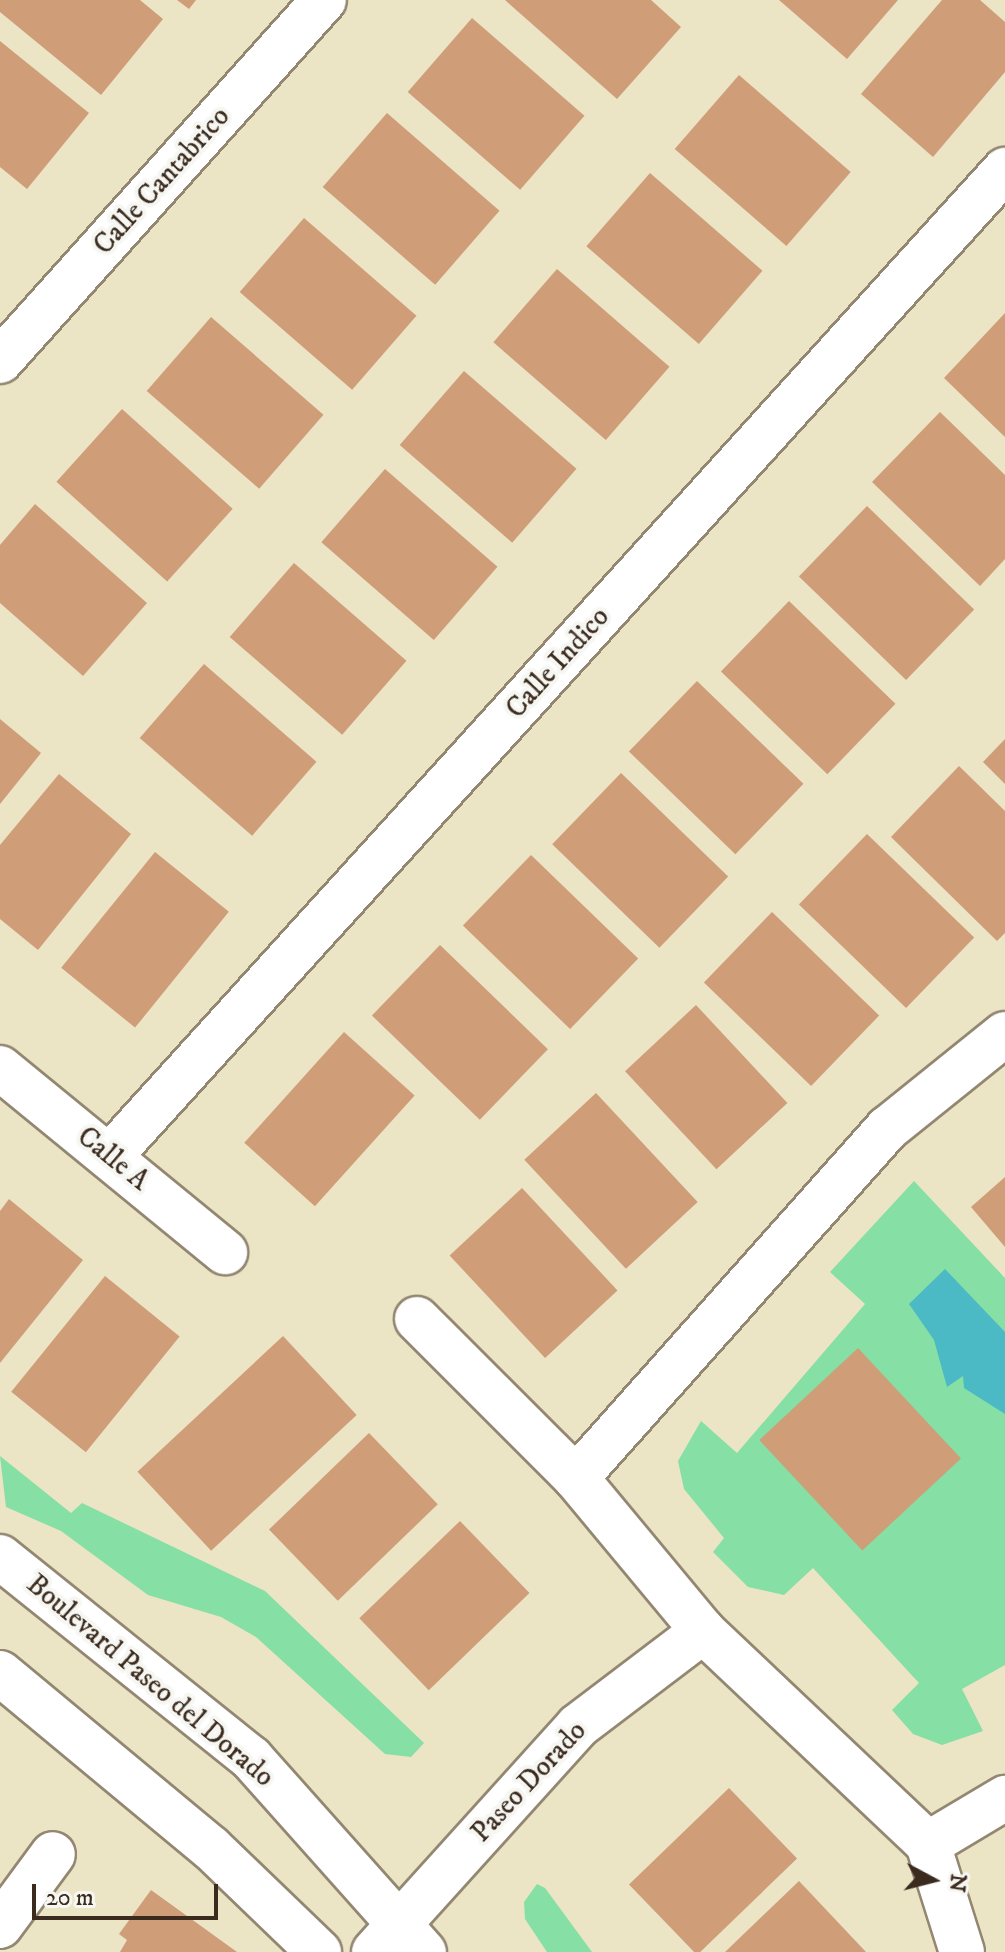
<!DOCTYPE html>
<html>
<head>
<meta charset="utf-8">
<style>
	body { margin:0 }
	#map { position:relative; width:1005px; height:1952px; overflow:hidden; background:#ebe4c5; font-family:"IM FELL DW Pica",serif }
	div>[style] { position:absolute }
	.green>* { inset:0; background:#86dfa4 }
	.water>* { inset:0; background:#4cbac4 }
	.building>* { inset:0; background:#cf9d78; transform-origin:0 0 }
	.roads { filter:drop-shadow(2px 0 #938772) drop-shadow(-2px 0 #938772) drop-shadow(0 2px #938772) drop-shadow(0 -2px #938772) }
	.minor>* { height:44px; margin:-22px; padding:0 22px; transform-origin:22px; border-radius:22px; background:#fff }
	span { translate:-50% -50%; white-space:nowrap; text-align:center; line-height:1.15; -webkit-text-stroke:8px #f6f6f2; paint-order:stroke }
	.street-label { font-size:28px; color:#3b2a1e }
	.north { position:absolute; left:893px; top:1840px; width:80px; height:80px; -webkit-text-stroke:6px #f6f6f2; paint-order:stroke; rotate:97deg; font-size:22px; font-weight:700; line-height:32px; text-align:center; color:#3b2a1e }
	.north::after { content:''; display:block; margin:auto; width:28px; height:36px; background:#3b2a1e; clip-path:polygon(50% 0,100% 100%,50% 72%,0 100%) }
	.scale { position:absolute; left:32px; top:1884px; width:186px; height:36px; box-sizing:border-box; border:4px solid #3b2a1e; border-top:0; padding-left:10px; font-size:24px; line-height:28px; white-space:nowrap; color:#3b2a1e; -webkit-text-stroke:6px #f6f6f2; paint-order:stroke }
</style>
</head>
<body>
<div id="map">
	<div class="green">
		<div style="clip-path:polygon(914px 1181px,1005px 1278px,1005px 1665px,962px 1689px,983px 1731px,942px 1745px,913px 1734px,892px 1710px,919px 1683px,813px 1568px,784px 1595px,748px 1587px,713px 1552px,724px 1538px,684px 1489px,678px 1461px,701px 1421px,737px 1453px,865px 1304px,830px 1272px)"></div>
		<div style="clip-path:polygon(0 1456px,71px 1513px,82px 1503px,265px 1591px,424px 1743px,411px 1757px,385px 1754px,256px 1637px,221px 1617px,148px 1595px,61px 1531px,6px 1507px)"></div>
		<div style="clip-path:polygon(537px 1884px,545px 1888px,592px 1952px,547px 1952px,525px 1919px,524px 1902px)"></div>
	</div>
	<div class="water">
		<div style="clip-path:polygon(945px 1269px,1005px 1332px,1005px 1414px,964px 1388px,963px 1376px,947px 1387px,934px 1340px,909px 1304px)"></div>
	</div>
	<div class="building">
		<div style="clip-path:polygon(0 0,140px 0,163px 19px,101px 95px,0 12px)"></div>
		<div style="clip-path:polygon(177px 0,196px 0,189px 9px)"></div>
		<div style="clip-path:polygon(505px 0,651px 0,681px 27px,617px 99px)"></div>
		<div style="clip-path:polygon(779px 0,898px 0,847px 59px)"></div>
		<div style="clip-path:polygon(942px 0,980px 0,1005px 22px,1005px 72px,933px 157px,861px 94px)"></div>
		<div style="left:472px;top:18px;width:149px;height:98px;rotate:41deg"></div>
		<div style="clip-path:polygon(0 41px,89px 113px,27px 189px,0 167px)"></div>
		<div style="left:739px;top:75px;width:148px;height:98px;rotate:41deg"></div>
		<div style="left:387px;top:113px;width:149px;height:98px;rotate:41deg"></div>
		<div style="left:650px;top:173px;width:149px;height:97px;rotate:41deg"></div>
		<div style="left:304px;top:218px;width:149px;height:98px;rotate:41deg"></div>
		<div style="left:557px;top:269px;width:149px;height:97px;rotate:41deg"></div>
		<div style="clip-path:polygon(1005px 313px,1005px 437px,944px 378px)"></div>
		<div style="left:211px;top:317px;width:149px;height:98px;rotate:41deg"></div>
		<div style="left:464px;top:371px;width:149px;height:98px;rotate:41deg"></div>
		<div style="left:122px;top:409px;width:149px;height:98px;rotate:42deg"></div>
		<div style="clip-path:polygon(940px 412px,1005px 475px,1005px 559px,980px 586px,872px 482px)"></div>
		<div style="left:385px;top:469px;width:149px;height:97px;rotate:41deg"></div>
		<div style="clip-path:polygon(35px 504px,147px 603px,83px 676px,0 603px,0 545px)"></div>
		<div style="left:867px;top:506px;width:149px;height:98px;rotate:44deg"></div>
		<div style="left:294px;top:563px;width:149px;height:98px;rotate:41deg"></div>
		<div style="left:789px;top:601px;width:148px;height:98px;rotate:44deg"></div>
		<div style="left:204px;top:664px;width:149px;height:98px;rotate:41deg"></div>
		<div style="left:697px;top:681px;width:148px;height:98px;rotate:44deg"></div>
		<div style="clip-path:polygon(0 719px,41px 753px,0 804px)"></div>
		<div style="clip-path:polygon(1005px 739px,1005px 784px,983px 762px)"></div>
		<div style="clip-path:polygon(959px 766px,1005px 811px,1005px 933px,997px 941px,891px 837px)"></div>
		<div style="left:621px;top:773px;width:149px;height:99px;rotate:44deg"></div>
		<div style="clip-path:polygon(59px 774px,131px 834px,38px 950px,0 919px,0 845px)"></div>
		<div style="left:867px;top:834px;width:149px;height:98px;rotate:44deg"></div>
		<div style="left:155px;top:852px;width:95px;height:149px;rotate:39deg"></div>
		<div style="left:531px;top:855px;width:149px;height:98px;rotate:44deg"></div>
		<div style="left:772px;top:912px;width:149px;height:98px;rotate:44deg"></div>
		<div style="left:440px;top:945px;width:150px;height:98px;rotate:44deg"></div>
		<div style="left:696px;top:1005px;width:134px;height:97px;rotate:47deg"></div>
		<div style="left:344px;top:1032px;width:95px;height:149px;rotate:42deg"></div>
		<div style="left:596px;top:1093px;width:149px;height:98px;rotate:47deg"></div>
		<div style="clip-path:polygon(1005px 1177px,1005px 1247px,971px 1207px)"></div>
		<div style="left:522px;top:1188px;width:140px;height:99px;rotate:47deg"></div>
		<div style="clip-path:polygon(9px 1199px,83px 1260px,0 1363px,0 1211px)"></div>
		<div style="left:105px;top:1276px;width:96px;height:149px;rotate:39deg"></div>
		<div style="left:283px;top:1336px;width:108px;height:199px;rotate:47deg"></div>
		<div style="left:858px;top:1348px;width:151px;height:135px;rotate:47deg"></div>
		<div style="left:369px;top:1433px;width:99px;height:139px;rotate:46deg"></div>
		<div style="left:460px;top:1521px;width:100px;height:140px;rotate:46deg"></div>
		<div style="left:729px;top:1788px;width:98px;height:139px;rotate:46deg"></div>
		<div style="clip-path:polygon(799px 1881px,866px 1952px,725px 1952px)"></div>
		<div style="clip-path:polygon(151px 1890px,237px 1952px,120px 1952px,127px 1940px,119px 1934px)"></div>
	</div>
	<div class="roads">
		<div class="minor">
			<div style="left:0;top:361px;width:485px;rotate:-48.1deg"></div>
			<div style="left:0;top:1068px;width:291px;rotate:39.3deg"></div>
			<div style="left:110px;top:1156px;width:1332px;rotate:-47.77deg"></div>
			<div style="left:417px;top:1319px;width:225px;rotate:45deg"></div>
			<div style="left:576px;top:1478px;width:199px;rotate:50.3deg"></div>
			<div style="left:703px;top:1631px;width:310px;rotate:43.4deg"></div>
			<div style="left:928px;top:1844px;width:113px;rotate:72.5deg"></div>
			<div style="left:576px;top:1478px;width:469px;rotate:-48.3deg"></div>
			<div style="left:888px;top:1128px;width:150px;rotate:-38.8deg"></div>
			<div style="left:0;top:1557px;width:322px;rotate:38.7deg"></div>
			<div style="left:251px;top:1758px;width:260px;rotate:48.3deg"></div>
			<div style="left:0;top:1673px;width:274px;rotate:39.7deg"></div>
			<div style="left:211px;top:1848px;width:150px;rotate:43.9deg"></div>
			<div style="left:928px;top:1844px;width:90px;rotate:-30.9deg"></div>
			<div style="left:0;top:1926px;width:89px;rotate:-53.6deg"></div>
			<div style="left:374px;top:1952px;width:304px;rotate:-47.9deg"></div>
			<div style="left:578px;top:1726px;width:157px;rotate:-37.2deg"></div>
		</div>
	</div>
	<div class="street-label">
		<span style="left:162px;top:181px;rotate:-48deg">Calle Cantabrico</span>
		<span style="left:558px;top:663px;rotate:-48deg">Calle Indico</span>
		<span style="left:113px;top:1159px;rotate:39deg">Calle A</span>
		<span style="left:150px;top:1681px;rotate:40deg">Boulevard Paseo del Dorado</span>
		<span style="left:529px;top:1782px;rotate:-47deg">Paseo Dorado</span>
	</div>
	<div class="north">N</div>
	<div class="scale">20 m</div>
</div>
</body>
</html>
